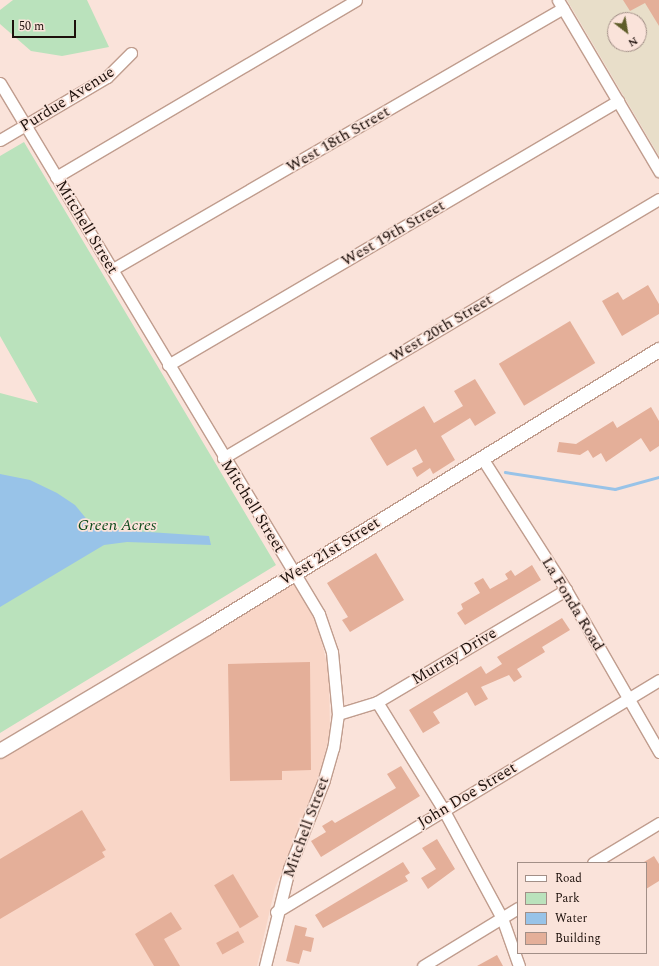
<!DOCTYPE html>
<html>
<head>
<meta charset="utf-8">
<style>
	body { margin:0 }
	#map { position:relative; width:659px; height:966px; overflow:hidden; background:#fae3da; font-family:Spectral,serif }
	div>[style] { position:absolute }
	.built>* { inset:0; background:#f9d6c7 }
	.education>* { inset:0; background:#e8dec9 }
	.green>* { inset:0; background:#bae2bc }
	.water>* { inset:0; background:#98c3e8 }
	.stream>* { height:2.5px; margin:-1.25px; padding:0 1.25px; transform-origin:1.25px; border-radius:1.25px; background:#98c3e8 }
	.building>* { inset:0; background:#e4af99; transform-origin:0 0 }
	.roads { filter:drop-shadow(1px 0 #c09d8e) drop-shadow(-1px 0 #c09d8e) drop-shadow(0 1px #c09d8e) drop-shadow(0 -1px #c09d8e) }
	.minor>* { height:11px; margin:-5.5px; padding:0 5.5px; transform-origin:5.5px; border-radius:5.5px; background:#fff }
	.major>* { height:14px; margin:-7px; padding:0 7px; transform-origin:7px; border-radius:7px; background:#fff }
	span { translate:-50% -50%; white-space:nowrap; text-align:center; line-height:1.15; -webkit-text-stroke:3.5px #fae3da; paint-order:stroke }
	.street-label { font-size:16px; color:#1d100b }
	.park-label { font-size:16px; color:#0a4919; font-style:italic }
	.legend { position:absolute; left:517px; top:862px; width:130px; height:92px; box-sizing:border-box; background:#fae3da; border:1px solid #a28f87; margin:0; padding:5px 7px; list-style:none; font-size:12px; color:#1d100b }
	.legend li { display:flex; align-items:center; gap:8px; height:20px }
	.legend b { width:20px; border:1px solid #a28f87 }
	.north { position:absolute; left:607px; top:12px; width:40px; height:40px; box-sizing:border-box; background:#fae3da; border:1px solid #a28f87; border-radius:50%; rotate:149deg; font-size:11px; font-weight:700; line-height:16px; text-align:center; color:#1d100b }
	.north::after { content:''; display:block; margin:auto; width:14px; height:18px; background:#5f5d2a; clip-path:polygon(50% 0,100% 100%,50% 72%,0 100%) }
	.scale { position:absolute; left:12px; top:20px; width:64px; height:18px; box-sizing:border-box; border:2px solid #1d100b; border-top:0; padding-left:5px; font-size:12px; line-height:14px; white-space:nowrap; color:#1d100b; -webkit-text-stroke:3px #fae3da; paint-order:stroke }
</style>
</head>
<body>
<div id="map">
	<div class="built">
		<div style="clip-path:polygon(295px 582px,316px 618px,329px 672px,330px 733px,316px 789px,275px 888px,257px 966px,0 966px,0 760px)"></div>
	</div>
	<div class="education">
		<div style="clip-path:polygon(evenodd,567px 0,659px 0,659px 156px,567px 0,615px 20px,639px 20px,639px 44px,615px 44px,615px 20px)"></div>
	</div>
	<div class="green">
		<div style="clip-path:polygon(13px 0,87px 0,109px 47px,62px 56px,31px 51px,0 24px,0 10px)"></div>
		<div style="clip-path:polygon(24px 142px,276px 565px,0 733px,0 393px,38px 403px,0 336px,0 156px)"></div>
	</div>
	<div class="water">
		<div style="clip-path:polygon(0 474px,30px 480px,57px 493px,75px 505px,89px 522px,103px 529px,209px 536px,211px 545px,127px 542px,104px 545px,0 607px)"></div>
	</div>
	<div class="stream">
		<div style="left:505px;top:472px;width:111px;rotate:8.8deg"></div>
		<div style="left:615px;top:489px;width:46px;rotate:-15.3deg"></div>
	</div>
	<div class="building">
		<div style="clip-path:polygon(623px 0,659px 0,659px 26px,645px 3px,630px 11px)"></div>
		<div style="clip-path:polygon(648px 285px,659px 304px,659px 314px,622px 336px,602px 301px,618px 292px,623px 300px)"></div>
		<div style="left:570px;top:321px;width:49px;height:83px;rotate:59deg"></div>
		<div style="clip-path:polygon(475px 379px,496px 413px,475px 426px,470px 418px,441px 436px,455px 460px,433px 474px,430px 468px,417px 477px,412px 468px,423px 462px,416px 449px,387px 466px,370px 438px,424px 406px,434px 423px,463px 406px,454px 391px)"></div>
		<div style="clip-path:polygon(651px 407px,659px 421px,659px 446px,650px 452px,641px 438px,606px 462px,601px 453px,593px 458px,588px 450px,580px 455px,557px 452px,559px 442px,576px 444px,613px 421px,617px 428px)"></div>
		<div style="clip-path:polygon(376px 553px,404px 600px,350px 632px,342px 620px,348px 617px,327px 583px)"></div>
		<div style="clip-path:polygon(532px 565px,541px 580px,465px 625px,457px 613px,463px 609px,461px 604px,480px 593px,474px 583px,483px 578px,490px 589px,508px 579px,505px 574px,511px 570px,515px 576px)"></div>
		<div style="clip-path:polygon(562px 618px,570px 630px,542px 647px,545px 652px,517px 669px,522px 677px,514px 682px,509px 675px,481px 687px,488px 699px,475px 706px,467px 692px,433px 712px,440px 723px,423px 733px,409px 710px,481px 666px,486px 674px,502px 664px,497px 657px)"></div>
		<div style="clip-path:polygon(310px 662px,311px 770px,282px 771px,282px 780px,230px 781px,228px 664px)"></div>
		<div style="clip-path:polygon(401px 766px,420px 796px,321px 857px,311px 841px,326px 832px,322px 826px,332px 820px,335px 823px,396px 788px,387px 774px)"></div>
		<div style="clip-path:polygon(82px 810px,106px 850px,102px 852px,105px 857px,0 919px,0 859px)"></div>
		<div style="clip-path:polygon(437px 839px,455px 869px,428px 889px,421px 878px,436px 869px,422px 848px)"></div>
		<div style="clip-path:polygon(654px 856px,659px 864px,659px 881px,646px 889px,644px 862px)"></div>
		<div style="clip-path:polygon(403px 862px,410px 873px,405px 876px,408px 881px,323px 928px,315px 915px)"></div>
		<div style="left:233px;top:874px;width:50px;height:22px;rotate:59deg"></div>
		<div style="clip-path:polygon(171px 912px,182px 929px,164px 939px,180px 966px,154px 966px,135px 934px)"></div>
		<div style="clip-path:polygon(295px 925px,307px 928px,305px 936px,314px 938px,311px 952px,303px 950px,299px 964px,286px 961px)"></div>
		<div style="left:238px;top:931px;width:13px;height:25px;rotate:61deg"></div>
		<div style="clip-path:polygon(497px 955px,503px 966px,477px 966px)"></div>
	</div>
	<div class="roads">
		<div class="minor">
			<div style="left:558px;top:0;width:199px;rotate:59.4deg"></div>
			<div style="left:0;top:83px;width:619px;rotate:59deg"></div>
			<div style="left:319px;top:614px;width:40px;rotate:71.1deg"></div>
			<div style="left:332px;top:652px;width:62px;rotate:84.5deg"></div>
			<div style="left:338px;top:714px;width:34px;rotate:98deg"></div>
			<div style="left:333px;top:748px;width:33px;rotate:106deg"></div>
			<div style="left:324px;top:780px;width:96px;rotate:111.5deg"></div>
			<div style="left:289px;top:869px;width:100px;rotate:103.9deg"></div>
			<div style="left:0;top:140px;width:124px;rotate:-30.5deg"></div>
			<div style="left:107px;top:77px;width:34px;rotate:-45deg"></div>
			<div style="left:56px;top:177px;width:348px;rotate:-30.5deg"></div>
			<div style="left:113px;top:269px;width:520px;rotate:-30.11deg"></div>
			<div style="left:168px;top:365px;width:522px;rotate:-30.4deg"></div>
			<div style="left:223px;top:458px;width:507px;rotate:-30.71deg"></div>
			<div style="left:482px;top:458px;width:156px;rotate:57.5deg"></div>
			<div style="left:566px;top:590px;width:187px;rotate:60.1deg"></div>
			<div style="left:377px;top:702px;width:126px;rotate:58.3deg"></div>
			<div style="left:443px;top:809px;width:124px;rotate:61.6deg"></div>
			<div style="left:502px;top:918px;width:51px;rotate:70.5deg"></div>
			<div style="left:338px;top:714px;width:41px;rotate:-17.1deg"></div>
			<div style="left:377px;top:702px;width:220px;rotate:-30.7deg"></div>
			<div style="left:593px;top:863px;width:77px;rotate:-31.2deg"></div>
			<div style="left:276px;top:912px;width:448px;rotate:-31.2deg"></div>
			<div style="left:423px;top:966px;width:111px;rotate:-31.4deg"></div>
		</div>
		<div class="major">
			<div style="left:0;top:751px;width:241px;rotate:-30.7deg"></div>
			<div style="left:207px;top:628px;width:531px;rotate:-31.59deg"></div>
		</div>
	</div>
	<div class="street-label">
		<span style="left:67px;top:99px;rotate:-32deg">Purdue Avenue</span>
		<span style="left:338px;top:139px;rotate:-30deg">West 18th Street</span>
		<span style="left:87px;top:227px;rotate:59deg">Mitchell Street</span>
		<span style="left:393px;top:233px;rotate:-30deg">West 19th Street</span>
		<span style="left:441px;top:328px;rotate:-31deg">West 20th Street</span>
		<span style="left:253px;top:506px;rotate:58deg">Mitchell Street</span>
		<span style="left:330px;top:551px;rotate:-32deg">West 21st Street</span>
		<span style="left:573px;top:604px;rotate:59deg">La Fonda Road</span>
		<span style="left:454px;top:656px;rotate:-31deg">Murray Drive</span>
		<span style="left:467px;top:795px;rotate:-31deg">John Doe Street</span>
		<span style="left:306px;top:827px;rotate:-70deg">Mitchell Street</span>
	</div>
	<div class="park-label">
		<span style="left:117px;top:525px">Green Acres</span>
	</div>
	<ul class="legend">
	<li><b style="height:5px;background:#fff"></b>Road</li>
	<li><b style="height:11px;background:#bae2bc"></b>Park</li>
	<li><b style="height:11px;background:#98c3e8"></b>Water</li>
	<li><b style="height:11px;background:#e4af99"></b>Building</li>
	</ul>
	<div class="north">N</div>
	<div class="scale">50 m</div>
</div>
</body>
</html>
